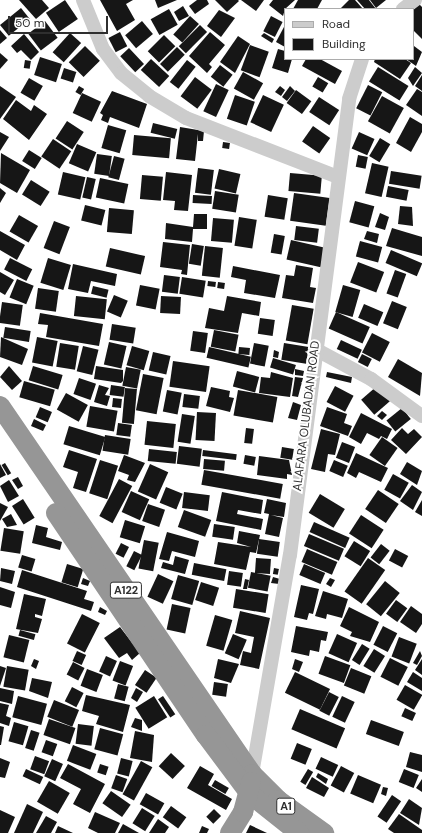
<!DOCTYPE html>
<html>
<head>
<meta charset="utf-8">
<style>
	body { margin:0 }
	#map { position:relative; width:422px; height:833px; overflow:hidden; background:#fff; font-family:"DM Sans",sans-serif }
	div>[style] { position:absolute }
	.building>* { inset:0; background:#161616; transform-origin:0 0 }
	.minor>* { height:14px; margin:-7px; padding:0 7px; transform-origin:7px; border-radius:7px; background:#ccc }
	.highway>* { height:20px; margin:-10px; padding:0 10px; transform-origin:10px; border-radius:10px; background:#969696 }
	span { translate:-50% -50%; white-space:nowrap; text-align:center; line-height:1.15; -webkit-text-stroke:4px #fff; paint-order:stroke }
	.shield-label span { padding:1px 3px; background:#fff; border:1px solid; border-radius:3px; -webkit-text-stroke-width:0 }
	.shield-label { font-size:11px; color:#2f2f2f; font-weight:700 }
	.street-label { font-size:12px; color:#2f2f2f }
	.legend { position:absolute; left:284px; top:8px; width:130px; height:52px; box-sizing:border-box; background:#fff; border:1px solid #acacac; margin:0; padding:5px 7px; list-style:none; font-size:12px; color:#2f2f2f }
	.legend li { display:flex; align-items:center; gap:8px; height:20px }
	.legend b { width:20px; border:1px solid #acacac }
	.scale { position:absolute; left:8px; top:16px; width:100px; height:18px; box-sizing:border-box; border:2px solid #2f2f2f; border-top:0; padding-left:5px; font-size:12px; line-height:14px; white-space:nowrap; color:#2f2f2f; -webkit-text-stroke:3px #fff; paint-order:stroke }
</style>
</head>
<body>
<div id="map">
	<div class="building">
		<div style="clip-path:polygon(19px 0,42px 0,49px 8px,36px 19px)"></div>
		<div style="left:65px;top:0;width:23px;height:23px;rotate:56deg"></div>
		<div style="clip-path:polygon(100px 0,133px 0,126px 4px,135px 20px,117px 31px)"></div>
		<div style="clip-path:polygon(155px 0,177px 0,158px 8px)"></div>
		<div style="clip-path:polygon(197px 0,207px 0,209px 4px,195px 14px,189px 6px)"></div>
		<div style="clip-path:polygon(215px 0,238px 0,239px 1px,227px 12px)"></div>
		<div style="clip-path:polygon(241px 0,264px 0,256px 11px)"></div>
		<div style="clip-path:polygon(273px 0,295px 0,285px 9px,283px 16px,269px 5px)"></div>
		<div style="clip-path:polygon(298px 0,322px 0,317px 9px,293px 9px)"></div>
		<div style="clip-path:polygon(349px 0,355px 0,363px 9px,340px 9px)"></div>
		<div style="clip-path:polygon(357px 0,369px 0,376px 9px,365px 9px)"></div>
		<div style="clip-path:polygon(370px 0,386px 0,376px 8px)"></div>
		<div style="clip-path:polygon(419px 4px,422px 7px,422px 39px,413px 30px,413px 10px)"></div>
		<div style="clip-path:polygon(183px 6px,189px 16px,179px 21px,174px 12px)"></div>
		<div style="left:21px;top:8px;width:14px;height:27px;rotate:51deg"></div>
		<div style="left:169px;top:9px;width:18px;height:21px;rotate:61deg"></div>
		<div style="clip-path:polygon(219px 10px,235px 18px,221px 37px,207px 26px)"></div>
		<div style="left:190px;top:16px;width:12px;height:25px;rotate:42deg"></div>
		<div style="left:271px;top:16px;width:13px;height:17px;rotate:27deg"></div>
		<div style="left:45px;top:21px;width:21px;height:21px;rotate:53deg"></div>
		<div style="left:142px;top:21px;width:17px;height:22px;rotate:50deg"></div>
		<div style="left:200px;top:25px;width:10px;height:30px;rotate:45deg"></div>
		<div style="clip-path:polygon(285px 25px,285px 47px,276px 42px)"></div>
		<div style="clip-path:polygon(0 30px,7px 38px,0 44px)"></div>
		<div style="left:120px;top:32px;width:16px;height:13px;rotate:63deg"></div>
		<div style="clip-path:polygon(210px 32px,225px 45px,209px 64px,212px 67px,207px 73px,189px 56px)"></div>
		<div style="left:70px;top:33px;width:15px;height:26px;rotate:42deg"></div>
		<div style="clip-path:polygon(264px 33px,274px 39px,272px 43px,261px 36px)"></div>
		<div style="clip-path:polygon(24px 34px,39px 52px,31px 60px,21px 50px,17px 53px,11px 46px)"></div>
		<div style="left:164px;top:35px;width:16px;height:23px;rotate:45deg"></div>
		<div style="clip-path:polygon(238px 36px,250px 44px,235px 73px,220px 62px)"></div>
		<div style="left:250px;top:45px;width:20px;height:27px;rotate:20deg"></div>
		<div style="left:85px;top:46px;width:21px;height:23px;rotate:45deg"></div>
		<div style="clip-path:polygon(414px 46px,422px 52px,416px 66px,406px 59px,413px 59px)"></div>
		<div style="left:177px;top:47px;width:11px;height:24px;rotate:45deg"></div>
		<div style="left:129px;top:48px;width:22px;height:12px;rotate:47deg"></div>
		<div style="clip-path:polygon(278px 49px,285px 51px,285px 59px,292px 59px,288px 73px,272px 68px)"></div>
		<div style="clip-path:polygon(0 53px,8px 60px,0 69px)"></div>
		<div style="left:40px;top:57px;width:23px;height:19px;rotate:18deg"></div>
		<div style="left:151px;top:59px;width:25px;height:15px;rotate:43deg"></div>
		<div style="clip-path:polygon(306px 59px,320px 59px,342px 71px,335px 84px,302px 66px)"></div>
		<div style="clip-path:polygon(375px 59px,405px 59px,411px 63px,400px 79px,374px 62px)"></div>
		<div style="left:25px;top:60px;width:6px;height:8px;rotate:9deg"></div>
		<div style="left:187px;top:60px;width:11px;height:28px;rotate:38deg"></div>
		<div style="left:220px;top:65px;width:16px;height:15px;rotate:38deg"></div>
		<div style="left:378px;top:67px;width:36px;height:17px;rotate:32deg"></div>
		<div style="clip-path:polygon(415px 67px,422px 73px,413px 86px,408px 78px)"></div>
		<div style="left:64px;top:68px;width:13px;height:11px;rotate:18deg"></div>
		<div style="left:243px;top:72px;width:23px;height:19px;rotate:29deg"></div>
		<div style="clip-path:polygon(422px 75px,422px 91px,415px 86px)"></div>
		<div style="left:195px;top:77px;width:21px;height:24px;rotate:37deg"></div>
		<div style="left:318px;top:77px;width:12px;height:11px;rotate:31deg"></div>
		<div style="left:29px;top:78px;width:16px;height:17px;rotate:30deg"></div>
		<div style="left:216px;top:84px;width:14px;height:30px;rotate:25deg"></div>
		<div style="left:368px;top:85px;width:16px;height:26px;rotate:27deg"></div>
		<div style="clip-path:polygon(0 86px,16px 97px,0 119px)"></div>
		<div style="left:79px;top:86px;width:6px;height:7px;rotate:31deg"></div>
		<div style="clip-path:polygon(280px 86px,285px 90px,281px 96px,275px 92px)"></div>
		<div style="clip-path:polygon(290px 86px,295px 91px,287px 101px,282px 97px)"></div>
		<div style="clip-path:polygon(417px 89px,422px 92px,422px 116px,406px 105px)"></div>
		<div style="left:296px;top:90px;width:19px;height:16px;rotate:36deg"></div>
		<div style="clip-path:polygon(112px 91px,147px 104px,139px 128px,110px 117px,108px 123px,101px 120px,103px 115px,100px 113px)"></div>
		<div style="left:82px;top:93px;width:21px;height:22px;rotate:25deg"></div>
		<div style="left:235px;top:95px;width:21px;height:25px;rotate:19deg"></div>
		<div style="left:263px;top:95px;width:23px;height:30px;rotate:25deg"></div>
		<div style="left:382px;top:96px;width:25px;height:29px;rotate:29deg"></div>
		<div style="left:319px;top:97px;width:24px;height:18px;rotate:33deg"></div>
		<div style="clip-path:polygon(16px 100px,31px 111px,34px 105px,47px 114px,29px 140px,3px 119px)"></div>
		<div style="clip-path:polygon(410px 117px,422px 124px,422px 132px,411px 152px,396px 143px)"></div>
		<div style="left:67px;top:121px;width:20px;height:21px;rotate:33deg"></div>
		<div style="left:153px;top:123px;width:25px;height:10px;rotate:14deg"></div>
		<div style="left:108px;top:125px;width:19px;height:24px;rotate:16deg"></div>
		<div style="left:313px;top:126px;width:21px;height:19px;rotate:35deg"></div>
		<div style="clip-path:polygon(180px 127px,204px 131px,203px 141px,198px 141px,198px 134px,195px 161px,176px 159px)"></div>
		<div style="clip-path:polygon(0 132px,9px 137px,0 151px)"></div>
		<div style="left:359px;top:132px;width:17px;height:18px;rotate:24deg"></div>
		<div style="left:134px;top:135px;width:37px;height:20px;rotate:5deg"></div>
		<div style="left:380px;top:138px;width:12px;height:21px;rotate:31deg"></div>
		<div style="left:53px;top:139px;width:22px;height:21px;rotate:34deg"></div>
		<div style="left:223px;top:142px;width:7px;height:6px;rotate:8deg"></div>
		<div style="left:77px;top:144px;width:21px;height:21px;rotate:23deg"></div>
		<div style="left:29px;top:150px;width:15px;height:13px;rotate:32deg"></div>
		<div style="clip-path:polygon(1px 153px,30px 170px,17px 193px,0 183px)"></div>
		<div style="left:97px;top:154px;width:15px;height:20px;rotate:8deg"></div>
		<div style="left:358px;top:155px;width:10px;height:12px;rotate:11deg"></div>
		<div style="left:114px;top:156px;width:11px;height:22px;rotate:15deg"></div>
		<div style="left:372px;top:163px;width:17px;height:31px;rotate:13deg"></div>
		<div style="left:198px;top:168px;width:16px;height:25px;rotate:7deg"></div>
		<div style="left:219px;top:169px;width:22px;height:20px;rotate:13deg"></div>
		<div style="left:391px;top:171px;width:31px;height:13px;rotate:9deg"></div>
		<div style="left:63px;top:172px;width:23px;height:23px;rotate:13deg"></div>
		<div style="clip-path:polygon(166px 172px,192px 175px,188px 211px,174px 210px,175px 201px,163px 200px)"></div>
		<div style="left:290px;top:173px;width:32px;height:18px;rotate:5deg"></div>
		<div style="left:142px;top:175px;width:21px;height:24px;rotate:5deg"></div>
		<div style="left:87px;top:177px;width:9px;height:21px;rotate:13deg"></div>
		<div style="left:100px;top:178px;width:29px;height:20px;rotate:12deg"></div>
		<div style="left:31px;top:180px;width:22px;height:17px;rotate:32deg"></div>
		<div style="left:388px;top:186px;width:21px;height:11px;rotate:11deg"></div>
		<div style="clip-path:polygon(0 188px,6px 193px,0 203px)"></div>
		<div style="left:215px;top:191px;width:24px;height:18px;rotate:9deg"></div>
		<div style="left:294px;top:193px;width:36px;height:28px;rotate:8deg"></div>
		<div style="left:193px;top:195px;width:19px;height:8px;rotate:3deg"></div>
		<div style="left:268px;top:195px;width:20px;height:22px;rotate:9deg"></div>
		<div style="left:355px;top:201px;width:20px;height:22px;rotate:15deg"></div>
		<div style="left:85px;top:205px;width:21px;height:16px;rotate:14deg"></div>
		<div style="clip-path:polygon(400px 206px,412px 207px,413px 226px,398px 224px)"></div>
		<div style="left:109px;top:208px;width:25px;height:24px;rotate:5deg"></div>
		<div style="clip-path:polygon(380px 213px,389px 217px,385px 230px,375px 227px)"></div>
		<div style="clip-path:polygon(194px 214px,207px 214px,207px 229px,193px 229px,192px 242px,165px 239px,166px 223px,193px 227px)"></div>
		<div style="left:19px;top:215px;width:22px;height:19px;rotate:30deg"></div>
		<div style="left:239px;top:217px;width:18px;height:29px;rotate:9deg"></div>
		<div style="left:213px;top:218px;width:21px;height:23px;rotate:5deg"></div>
		<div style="left:54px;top:221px;width:17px;height:29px;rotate:21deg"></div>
		<div style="left:296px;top:226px;width:23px;height:14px;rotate:7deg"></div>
		<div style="clip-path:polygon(392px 228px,422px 237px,422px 256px,386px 246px)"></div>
		<div style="clip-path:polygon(0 231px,25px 245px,17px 260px,0 250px)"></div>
		<div style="clip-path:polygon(367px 231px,379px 234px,377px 243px,364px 239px)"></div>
		<div style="left:274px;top:234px;width:11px;height:19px;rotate:10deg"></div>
		<div style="left:291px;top:240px;width:35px;height:20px;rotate:13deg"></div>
		<div style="left:360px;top:241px;width:23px;height:16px;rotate:15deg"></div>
		<div style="clip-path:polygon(163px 242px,190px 245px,187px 275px,181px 274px,182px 270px,160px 267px)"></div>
		<div style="left:192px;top:244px;width:12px;height:20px;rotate:9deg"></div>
		<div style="left:205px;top:246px;width:18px;height:30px;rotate:6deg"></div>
		<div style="left:110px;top:248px;width:36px;height:19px;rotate:13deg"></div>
		<div style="left:391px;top:250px;width:34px;height:14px;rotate:23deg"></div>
		<div style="left:10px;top:258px;width:25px;height:13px;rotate:27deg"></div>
		<div style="left:48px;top:258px;width:24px;height:26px;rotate:17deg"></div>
		<div style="left:358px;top:262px;width:28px;height:22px;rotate:21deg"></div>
		<div style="clip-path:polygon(73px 264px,117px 274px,115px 286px,91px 281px,88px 293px,68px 289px)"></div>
		<div style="clip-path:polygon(296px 265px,313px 268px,310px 287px,316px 288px,313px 303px,282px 298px,286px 275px,294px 276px)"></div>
		<div style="clip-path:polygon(233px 266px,280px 275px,275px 298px,244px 293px,246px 280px,231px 277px)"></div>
		<div style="left:395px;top:270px;width:12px;height:25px;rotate:20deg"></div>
		<div style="clip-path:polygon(0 272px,14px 280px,5px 295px,0 292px)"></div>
		<div style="left:164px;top:275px;width:16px;height:17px;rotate:7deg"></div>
		<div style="left:182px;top:277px;width:24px;height:17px;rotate:9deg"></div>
		<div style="left:17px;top:279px;width:18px;height:20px;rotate:22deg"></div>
		<div style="left:208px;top:281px;width:8px;height:5px;rotate:7deg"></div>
		<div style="left:218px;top:282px;width:7px;height:6px;rotate:8deg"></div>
		<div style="left:140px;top:285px;width:20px;height:21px;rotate:11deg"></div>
		<div style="left:343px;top:285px;width:18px;height:28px;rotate:16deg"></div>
		<div style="left:93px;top:286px;width:16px;height:8px;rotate:14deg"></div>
		<div style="left:38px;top:288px;width:21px;height:21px;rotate:8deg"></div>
		<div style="left:114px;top:295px;width:15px;height:18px;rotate:23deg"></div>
		<div style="left:76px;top:296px;width:31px;height:20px;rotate:6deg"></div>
		<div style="left:161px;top:296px;width:20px;height:17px;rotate:3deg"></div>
		<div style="clip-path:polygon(227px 296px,261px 302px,259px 316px,242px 313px,238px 333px,205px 328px,209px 308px,224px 311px)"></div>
		<div style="left:392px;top:301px;width:16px;height:24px;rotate:22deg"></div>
		<div style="left:2px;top:302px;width:21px;height:21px;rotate:8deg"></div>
		<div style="left:364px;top:304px;width:21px;height:15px;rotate:23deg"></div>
		<div style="left:292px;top:305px;width:22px;height:36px;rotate:10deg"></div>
		<div style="left:336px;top:312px;width:37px;height:18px;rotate:24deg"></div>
		<div style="clip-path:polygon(40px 313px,103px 324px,99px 346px,46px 337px,48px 325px,38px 324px)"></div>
		<div style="left:260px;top:318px;width:15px;height:16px;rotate:8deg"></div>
		<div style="left:112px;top:324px;width:24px;height:16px;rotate:9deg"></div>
		<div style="left:5px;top:327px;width:26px;height:11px;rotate:9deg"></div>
		<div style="left:214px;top:330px;width:25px;height:17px;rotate:11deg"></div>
		<div style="left:193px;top:331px;width:15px;height:20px;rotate:8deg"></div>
		<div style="left:372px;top:333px;width:20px;height:22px;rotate:27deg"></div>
		<div style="clip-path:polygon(1px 337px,28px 349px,22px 365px,0 357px)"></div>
		<div style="left:37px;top:337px;width:21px;height:26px;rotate:11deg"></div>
		<div style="left:341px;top:340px;width:23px;height:10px;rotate:25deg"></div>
		<div style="left:109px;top:342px;width:18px;height:23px;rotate:13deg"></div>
		<div style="left:60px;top:343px;width:19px;height:24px;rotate:9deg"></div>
		<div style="left:254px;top:343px;width:15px;height:21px;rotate:11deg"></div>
		<div style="left:284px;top:343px;width:25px;height:17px;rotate:9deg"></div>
		<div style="left:83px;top:346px;width:16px;height:26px;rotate:14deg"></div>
		<div style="left:132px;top:346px;width:18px;height:20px;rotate:16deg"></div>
		<div style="left:209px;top:347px;width:43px;height:11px;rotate:13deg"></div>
		<div style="left:239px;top:347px;width:11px;height:7px;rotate:5deg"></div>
		<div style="clip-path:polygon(274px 350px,279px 352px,278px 358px,273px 357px)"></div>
		<div style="left:153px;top:352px;width:18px;height:19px;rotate:13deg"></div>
		<div style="left:362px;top:354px;width:11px;height:9px;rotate:27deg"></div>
		<div style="left:273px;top:358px;width:24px;height:10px;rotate:17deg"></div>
		<div style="clip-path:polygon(398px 359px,422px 373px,420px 396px,388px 377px)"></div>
		<div style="left:173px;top:361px;width:37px;height:26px;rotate:8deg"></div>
		<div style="clip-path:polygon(9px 366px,22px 381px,12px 390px,0 377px)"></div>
		<div style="left:33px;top:366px;width:31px;height:15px;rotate:17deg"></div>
		<div style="clip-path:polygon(96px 366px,123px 370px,123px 381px,121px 383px,94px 379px)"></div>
		<div style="left:126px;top:367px;width:15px;height:19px;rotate:11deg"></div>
		<div style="clip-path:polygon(295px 369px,304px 371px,303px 376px,295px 375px)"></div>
		<div style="left:237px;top:371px;width:23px;height:16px;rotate:15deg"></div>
		<div style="clip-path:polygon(271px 372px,293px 378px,290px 397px,259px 393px,261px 377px,270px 378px)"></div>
		<div style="clip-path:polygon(327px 372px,352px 377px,351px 383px,326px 377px)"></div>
		<div style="left:143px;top:374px;width:21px;height:37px;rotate:11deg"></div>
		<div style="clip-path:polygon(295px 377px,303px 378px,298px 397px,292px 396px)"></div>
		<div style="left:79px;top:378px;width:18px;height:17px;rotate:19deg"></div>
		<div style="left:24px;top:381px;width:32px;height:17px;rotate:16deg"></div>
		<div style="clip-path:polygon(99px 385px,109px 388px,105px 395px,110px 396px,107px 406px,94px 402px)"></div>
		<div style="left:111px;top:385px;width:14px;height:10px;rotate:8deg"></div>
		<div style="left:335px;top:386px;width:21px;height:18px;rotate:28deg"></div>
		<div style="left:377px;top:386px;width:20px;height:21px;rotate:49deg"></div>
		<div style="clip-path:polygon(211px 387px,230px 391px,229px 397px,234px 398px,230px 412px,206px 406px)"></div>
		<div style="left:125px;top:388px;width:12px;height:35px;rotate:5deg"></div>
		<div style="left:167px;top:390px;width:15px;height:22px;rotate:11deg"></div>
		<div style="left:238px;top:390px;width:40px;height:26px;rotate:10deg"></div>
		<div style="left:66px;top:393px;width:25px;height:19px;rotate:29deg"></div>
		<div style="left:184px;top:394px;width:16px;height:13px;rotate:7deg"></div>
		<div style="left:113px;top:398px;width:9px;height:9px;rotate:6deg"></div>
		<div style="clip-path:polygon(293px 402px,301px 405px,297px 420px,288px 418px)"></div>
		<div style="left:90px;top:406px;width:28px;height:21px;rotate:10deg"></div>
		<div style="left:40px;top:407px;width:13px;height:11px;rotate:23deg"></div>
		<div style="clip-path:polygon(327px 407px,347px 414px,344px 423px,352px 426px,348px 436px,320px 426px)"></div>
		<div style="left:402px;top:408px;width:14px;height:20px;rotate:51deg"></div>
		<div style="clip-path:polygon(382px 411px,387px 415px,382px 420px,377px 416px)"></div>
		<div style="left:197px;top:412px;width:19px;height:28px;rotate:3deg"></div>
		<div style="clip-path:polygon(361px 413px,392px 429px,387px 439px,381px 436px,379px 439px,367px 433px,361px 444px,349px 437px)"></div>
		<div style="left:182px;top:414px;width:13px;height:28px;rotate:9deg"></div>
		<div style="clip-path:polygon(34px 419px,46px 425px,43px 431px,31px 426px)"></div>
		<div style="left:147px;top:421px;width:29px;height:24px;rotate:6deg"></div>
		<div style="left:118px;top:423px;width:14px;height:12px;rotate:8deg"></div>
		<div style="left:69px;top:426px;width:38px;height:19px;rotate:17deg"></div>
		<div style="left:246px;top:428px;width:8px;height:15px;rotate:7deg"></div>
		<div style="clip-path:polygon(402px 428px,408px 434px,414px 429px,422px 437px,406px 454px,391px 440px)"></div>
		<div style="clip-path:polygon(321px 429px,340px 434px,335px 455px,328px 454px,325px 472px,311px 469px)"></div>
		<div style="left:105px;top:435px;width:26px;height:16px;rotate:9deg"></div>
		<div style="left:382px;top:437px;width:19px;height:22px;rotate:35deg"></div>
		<div style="left:342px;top:442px;width:14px;height:17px;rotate:21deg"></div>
		<div style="left:179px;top:446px;width:23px;height:18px;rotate:7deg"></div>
		<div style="left:282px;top:447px;width:12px;height:11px;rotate:9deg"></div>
		<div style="left:149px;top:449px;width:28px;height:12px;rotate:6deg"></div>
		<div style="clip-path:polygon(69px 450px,97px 459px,86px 492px,73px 488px,78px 472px,63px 467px)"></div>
		<div style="left:203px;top:450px;width:34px;height:6px;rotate:7deg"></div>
		<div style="clip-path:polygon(356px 453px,388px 468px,381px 482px,359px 472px,356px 478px,347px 473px)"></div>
		<div style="clip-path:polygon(124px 455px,145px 463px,135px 482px,127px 480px,129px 475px,118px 471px)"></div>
		<div style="left:245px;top:455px;width:11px;height:9px;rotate:10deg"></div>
		<div style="clip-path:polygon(259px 456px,289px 460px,292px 475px,287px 474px,287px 479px,257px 475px)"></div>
		<div style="left:204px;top:459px;width:21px;height:10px;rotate:5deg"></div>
		<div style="left:100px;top:460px;width:19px;height:35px;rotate:18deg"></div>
		<div style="left:334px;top:460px;width:15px;height:12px;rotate:23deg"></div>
		<div style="clip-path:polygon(407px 462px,422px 471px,417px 485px,400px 474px)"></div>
		<div style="left:5px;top:463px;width:12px;height:4px;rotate:59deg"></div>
		<div style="clip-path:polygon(0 464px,6px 475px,0 478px)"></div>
		<div style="left:150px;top:464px;width:20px;height:30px;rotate:24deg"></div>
		<div style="left:204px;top:470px;width:80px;height:15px;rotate:10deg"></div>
		<div style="left:393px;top:474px;width:18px;height:18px;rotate:29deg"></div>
		<div style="clip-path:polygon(18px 477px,23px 486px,18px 489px,12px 480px)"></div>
		<div style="left:119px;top:479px;width:15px;height:42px;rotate:28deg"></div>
		<div style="clip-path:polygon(9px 480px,19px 496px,8px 502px,0 486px)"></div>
		<div style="clip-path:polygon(412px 485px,422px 492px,413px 510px,400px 501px)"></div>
		<div style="left:166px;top:487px;width:18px;height:17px;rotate:22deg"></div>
		<div style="left:378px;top:490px;width:25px;height:23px;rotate:34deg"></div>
		<div style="left:131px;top:491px;width:20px;height:23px;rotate:24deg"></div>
		<div style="left:184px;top:492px;width:26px;height:16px;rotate:7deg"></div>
		<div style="clip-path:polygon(222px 492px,263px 500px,261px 514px,238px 510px,237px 514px,263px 519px,261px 530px,216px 521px)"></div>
		<div style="left:320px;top:494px;width:29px;height:22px;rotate:31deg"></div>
		<div style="left:23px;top:499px;width:22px;height:13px;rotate:58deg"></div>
		<div style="clip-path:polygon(267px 499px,286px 503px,284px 517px,271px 515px,283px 518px,279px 537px,265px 534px,269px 514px,264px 513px)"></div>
		<div style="clip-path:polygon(422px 500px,422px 516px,415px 512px)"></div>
		<div style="clip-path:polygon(0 503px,8px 507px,0 521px)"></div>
		<div style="left:148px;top:504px;width:18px;height:18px;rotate:19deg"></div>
		<div style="left:184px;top:510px;width:29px;height:18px;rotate:20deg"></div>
		<div style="clip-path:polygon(11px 514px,17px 525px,7px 527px,2px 519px)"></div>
		<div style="left:361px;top:515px;width:27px;height:22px;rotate:33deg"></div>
		<div style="left:125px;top:520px;width:21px;height:18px;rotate:17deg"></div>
		<div style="left:314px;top:522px;width:39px;height:11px;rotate:24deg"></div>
		<div style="left:214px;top:524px;width:21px;height:13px;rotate:8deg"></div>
		<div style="clip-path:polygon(36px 525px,48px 528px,46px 537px,62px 542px,60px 550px,32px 543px)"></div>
		<div style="left:4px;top:528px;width:20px;height:23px;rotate:9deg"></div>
		<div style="clip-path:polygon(239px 531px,260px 535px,256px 553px,250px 552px,246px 570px,214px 564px,218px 542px,251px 547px,237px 543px)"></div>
		<div style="clip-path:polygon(167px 532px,199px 541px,195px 557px,172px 551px,169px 561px,159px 559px)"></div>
		<div style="left:309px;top:534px;width:38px;height:13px;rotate:23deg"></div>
		<div style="left:259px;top:539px;width:21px;height:15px;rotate:8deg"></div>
		<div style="left:144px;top:540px;width:15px;height:29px;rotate:11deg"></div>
		<div style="left:354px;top:541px;width:19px;height:18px;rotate:32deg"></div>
		<div style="left:121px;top:543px;width:9px;height:12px;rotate:27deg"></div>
		<div style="left:381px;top:544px;width:11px;height:17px;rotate:38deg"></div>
		<div style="left:307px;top:549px;width:33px;height:14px;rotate:23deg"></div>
		<div style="left:395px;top:549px;width:15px;height:13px;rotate:28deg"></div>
		<div style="left:134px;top:551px;width:9px;height:17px;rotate:27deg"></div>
		<div style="left:22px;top:555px;width:14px;height:13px;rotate:17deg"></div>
		<div style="clip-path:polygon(175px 556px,189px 560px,185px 574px,161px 568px,163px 562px,173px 565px)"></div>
		<div style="left:256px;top:558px;width:15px;height:15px;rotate:4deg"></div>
		<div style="left:368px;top:558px;width:21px;height:41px;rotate:35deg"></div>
		<div style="left:194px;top:563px;width:33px;height:12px;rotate:11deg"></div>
		<div style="left:67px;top:564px;width:17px;height:19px;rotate:17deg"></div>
		<div style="left:304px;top:564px;width:23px;height:12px;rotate:23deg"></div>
		<div style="clip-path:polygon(1px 568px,15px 571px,12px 584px,0 581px)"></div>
		<div style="left:274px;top:568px;width:5px;height:6px;rotate:11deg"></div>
		<div style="clip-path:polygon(22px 570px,87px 591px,84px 599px,94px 602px,91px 611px,17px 587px)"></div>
		<div style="left:229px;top:571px;width:14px;height:14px;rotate:8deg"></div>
		<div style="left:251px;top:572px;width:20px;height:16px;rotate:11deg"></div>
		<div style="left:158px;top:574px;width:17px;height:25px;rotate:25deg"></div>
		<div style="left:178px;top:575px;width:22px;height:25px;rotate:16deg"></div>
		<div style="clip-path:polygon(273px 577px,280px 579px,279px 584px,271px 583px)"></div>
		<div style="clip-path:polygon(83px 578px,90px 581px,88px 586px,81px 584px)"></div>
		<div style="clip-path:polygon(330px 578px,335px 580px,331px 587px,326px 584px)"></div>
		<div style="clip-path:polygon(245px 579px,249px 580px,247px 589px,243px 589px)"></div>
		<div style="left:385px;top:581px;width:19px;height:30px;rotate:39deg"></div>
		<div style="left:201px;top:582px;width:19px;height:19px;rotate:18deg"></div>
		<div style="clip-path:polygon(301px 585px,319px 589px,313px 614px,309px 613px,307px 620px,294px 617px)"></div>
		<div style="clip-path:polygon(0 587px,15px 592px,11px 608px,0 605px)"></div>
		<div style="left:236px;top:589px;width:33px;height:19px;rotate:9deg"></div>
		<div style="clip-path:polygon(323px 591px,348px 599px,342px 618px,327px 614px,326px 619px,315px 616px)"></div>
		<div style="clip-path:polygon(24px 594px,46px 599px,42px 616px,35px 614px,35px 617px,42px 619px,38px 633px,16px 629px)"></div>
		<div style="left:396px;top:600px;width:14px;height:17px;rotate:36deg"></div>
		<div style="left:172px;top:604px;width:19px;height:26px;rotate:12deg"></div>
		<div style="clip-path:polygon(411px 606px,422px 614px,422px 624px,416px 633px,400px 622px)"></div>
		<div style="clip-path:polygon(100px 607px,107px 611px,105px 615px,98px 612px)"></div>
		<div style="clip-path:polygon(349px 607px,379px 622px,370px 642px,350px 636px,352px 632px,340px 626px)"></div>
		<div style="clip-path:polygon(240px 611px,270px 618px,259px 669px,240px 665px,243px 651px,251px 653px,254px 637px,235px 633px)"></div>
		<div style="left:82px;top:614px;width:20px;height:33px;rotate:27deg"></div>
		<div style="left:215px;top:615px;width:18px;height:32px;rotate:16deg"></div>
		<div style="clip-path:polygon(296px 626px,328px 632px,326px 641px,321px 640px,319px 652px,310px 650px,309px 656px,291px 652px)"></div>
		<div style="left:383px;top:626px;width:16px;height:21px;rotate:27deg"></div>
		<div style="clip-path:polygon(120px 627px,140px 653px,132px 660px,127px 653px,119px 658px,104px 638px)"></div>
		<div style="left:20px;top:630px;width:16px;height:6px;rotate:15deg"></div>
		<div style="left:233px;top:634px;width:15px;height:21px;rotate:23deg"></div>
		<div style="left:337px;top:634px;width:22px;height:21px;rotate:24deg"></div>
		<div style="left:9px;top:635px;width:21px;height:23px;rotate:14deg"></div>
		<div style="left:399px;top:637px;width:19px;height:21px;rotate:21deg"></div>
		<div style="left:362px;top:644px;width:9px;height:19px;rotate:32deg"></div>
		<div style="left:374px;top:649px;width:13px;height:20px;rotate:32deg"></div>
		<div style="left:77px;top:651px;width:10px;height:11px;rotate:24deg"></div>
		<div style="clip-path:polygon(420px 651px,422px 656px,417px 665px,413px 663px)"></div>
		<div style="left:106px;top:656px;width:12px;height:17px;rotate:24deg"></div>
		<div style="left:325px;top:656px;width:27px;height:19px;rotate:20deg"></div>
		<div style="left:390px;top:658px;width:20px;height:21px;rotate:27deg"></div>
		<div style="clip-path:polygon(34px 659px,39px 661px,36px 669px,31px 666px)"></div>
		<div style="clip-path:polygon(218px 659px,239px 664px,231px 683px,214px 678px)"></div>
		<div style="clip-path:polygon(295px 659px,303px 662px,299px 672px,292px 669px)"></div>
		<div style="clip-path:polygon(422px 659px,422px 675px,415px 670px)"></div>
		<div style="left:120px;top:661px;width:14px;height:21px;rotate:21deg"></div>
		<div style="left:73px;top:662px;width:13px;height:14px;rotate:27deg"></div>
		<div style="clip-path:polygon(0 666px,6px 668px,0 686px)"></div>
		<div style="left:7px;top:666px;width:22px;height:21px;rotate:10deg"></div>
		<div style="left:351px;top:668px;width:22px;height:19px;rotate:22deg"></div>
		<div style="left:87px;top:669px;width:17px;height:18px;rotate:21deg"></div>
		<div style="left:145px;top:670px;width:14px;height:18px;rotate:34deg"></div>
		<div style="left:295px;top:672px;width:39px;height:23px;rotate:26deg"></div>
		<div style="clip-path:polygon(413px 672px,422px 678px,422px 691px,407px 682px)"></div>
		<div style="clip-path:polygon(32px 678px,52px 682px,48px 698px,29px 691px)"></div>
		<div style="left:214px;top:682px;width:14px;height:13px;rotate:8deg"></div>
		<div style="left:118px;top:684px;width:11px;height:15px;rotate:15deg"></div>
		<div style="left:405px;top:685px;width:20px;height:17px;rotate:30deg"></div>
		<div style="left:72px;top:687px;width:13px;height:16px;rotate:27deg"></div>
		<div style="clip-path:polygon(0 688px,14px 691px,12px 704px,0 701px)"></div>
		<div style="clip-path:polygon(136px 688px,143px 692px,137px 702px,131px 698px)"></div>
		<div style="left:329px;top:692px;width:11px;height:21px;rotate:27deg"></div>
		<div style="clip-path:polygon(86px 695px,130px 705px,123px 732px,96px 724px,99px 716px,82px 711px)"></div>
		<div style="left:18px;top:696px;width:30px;height:22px;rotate:15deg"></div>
		<div style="left:154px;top:696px;width:25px;height:22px;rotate:58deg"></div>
		<div style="left:163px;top:696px;width:22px;height:6px;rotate:56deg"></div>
		<div style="left:342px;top:696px;width:14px;height:23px;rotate:25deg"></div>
		<div style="left:54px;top:700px;width:27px;height:18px;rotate:22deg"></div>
		<div style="clip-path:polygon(0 703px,9px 705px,6px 716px,11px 718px,9px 726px,0 723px)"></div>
		<div style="left:405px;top:708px;width:12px;height:9px;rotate:24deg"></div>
		<div style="left:300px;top:709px;width:49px;height:22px;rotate:23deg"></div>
		<div style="clip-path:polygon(135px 718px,142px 720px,142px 731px,131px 727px)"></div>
		<div style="left:49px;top:719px;width:28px;height:17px;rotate:19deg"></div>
		<div style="left:371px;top:720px;width:35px;height:15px;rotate:20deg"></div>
		<div style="left:14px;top:722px;width:15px;height:20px;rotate:16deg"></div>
		<div style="left:78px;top:724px;width:16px;height:20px;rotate:7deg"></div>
		<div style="clip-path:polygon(0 726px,4px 727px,1px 745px,0 745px)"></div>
		<div style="left:100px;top:728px;width:24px;height:22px;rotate:15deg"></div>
		<div style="left:31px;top:730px;width:9px;height:19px;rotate:18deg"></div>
		<div style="clip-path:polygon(135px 731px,154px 735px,152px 762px,130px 758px)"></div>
		<div style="left:46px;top:740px;width:12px;height:13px;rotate:20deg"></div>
		<div style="left:297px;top:743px;width:16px;height:17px;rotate:22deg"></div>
		<div style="left:73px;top:745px;width:25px;height:17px;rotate:21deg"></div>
		<div style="clip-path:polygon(410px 752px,422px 755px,422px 772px,406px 767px)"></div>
		<div style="left:171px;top:753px;width:19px;height:18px;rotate:43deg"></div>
		<div style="left:35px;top:756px;width:15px;height:14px;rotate:20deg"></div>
		<div style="left:321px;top:757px;width:19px;height:13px;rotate:25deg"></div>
		<div style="clip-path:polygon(0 758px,10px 762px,5px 778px,0 777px)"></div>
		<div style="left:121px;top:758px;width:12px;height:16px;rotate:14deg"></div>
		<div style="left:52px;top:759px;width:12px;height:19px;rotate:24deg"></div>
		<div style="left:141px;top:761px;width:13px;height:38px;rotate:29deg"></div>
		<div style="clip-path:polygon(68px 764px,105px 784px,90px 813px,73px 804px,81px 789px,60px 778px)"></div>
		<div style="left:100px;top:764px;width:9px;height:9px;rotate:18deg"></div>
		<div style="clip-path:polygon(200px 766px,214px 774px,208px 785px,232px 799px,226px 810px,187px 788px)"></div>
		<div style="left:341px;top:766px;width:15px;height:22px;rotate:28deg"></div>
		<div style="left:26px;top:769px;width:19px;height:8px;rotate:25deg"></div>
		<div style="left:308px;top:769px;width:6px;height:15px;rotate:31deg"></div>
		<div style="left:404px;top:769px;width:16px;height:14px;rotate:22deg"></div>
		<div style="clip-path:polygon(318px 773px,328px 779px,326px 784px,316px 777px)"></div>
		<div style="left:116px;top:775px;width:12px;height:14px;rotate:20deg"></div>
		<div style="left:358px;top:775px;width:25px;height:20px;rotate:23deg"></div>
		<div style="clip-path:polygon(312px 777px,329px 788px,324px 797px,306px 788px)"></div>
		<div style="clip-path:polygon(422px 779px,422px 792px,416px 788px)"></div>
		<div style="left:215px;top:780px;width:16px;height:7px;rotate:30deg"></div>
		<div style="left:49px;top:781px;width:24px;height:24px;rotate:30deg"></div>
		<div style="clip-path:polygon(383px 787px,388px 788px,386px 796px,381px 794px)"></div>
		<div style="left:111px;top:791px;width:24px;height:15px;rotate:35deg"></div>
		<div style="left:146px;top:793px;width:21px;height:13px;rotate:29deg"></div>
		<div style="left:392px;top:795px;width:11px;height:26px;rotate:34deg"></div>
		<div style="clip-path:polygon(409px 799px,422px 808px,419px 825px,400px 813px)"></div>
		<div style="clip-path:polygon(27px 804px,43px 812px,33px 833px,14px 833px)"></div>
		<div style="left:171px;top:806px;width:19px;height:14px;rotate:36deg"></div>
		<div style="left:142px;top:808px;width:15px;height:18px;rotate:32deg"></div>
		<div style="left:214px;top:809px;width:10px;height:11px;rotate:45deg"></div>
		<div style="clip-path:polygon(0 810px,15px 817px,8px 833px,0 833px)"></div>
		<div style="clip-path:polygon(95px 812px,120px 823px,115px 833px,98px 833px,88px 828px)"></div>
		<div style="clip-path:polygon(399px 814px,422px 830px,422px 833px,394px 833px,388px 829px)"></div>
		<div style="clip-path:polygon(46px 816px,57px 822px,51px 833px,36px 833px)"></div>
		<div style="clip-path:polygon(158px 819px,169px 827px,165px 833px,149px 833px)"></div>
		<div style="clip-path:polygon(123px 824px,139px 833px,118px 833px)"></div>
		<div style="clip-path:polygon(250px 825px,267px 833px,246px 833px)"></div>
		<div style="clip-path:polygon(58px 826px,73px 833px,55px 833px)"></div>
		<div style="clip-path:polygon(202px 826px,209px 829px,207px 833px,199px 833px)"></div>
	</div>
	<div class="minor">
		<div style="left:83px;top:0;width:53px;rotate:67.8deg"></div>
		<div style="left:103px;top:49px;width:30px;rotate:53deg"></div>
		<div style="left:121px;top:73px;width:36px;rotate:39deg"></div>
		<div style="left:149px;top:96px;width:43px;rotate:30.7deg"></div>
		<div style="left:186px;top:118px;width:163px;rotate:21.2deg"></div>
		<div style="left:403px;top:9px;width:15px;rotate:-37deg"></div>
		<div style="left:315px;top:349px;width:64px;rotate:28.2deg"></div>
		<div style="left:371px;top:379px;width:63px;rotate:36deg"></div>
		<div style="left:252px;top:774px;width:222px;rotate:-80.2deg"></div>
		<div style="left:290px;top:555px;width:460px;rotate:-82.6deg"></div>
		<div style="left:349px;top:99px;width:42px;rotate:-72deg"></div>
	</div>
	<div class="highway">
		<div style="left:0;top:406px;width:446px;rotate:55.6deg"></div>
		<div style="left:252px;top:774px;width:37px;rotate:45deg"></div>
		<div style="left:278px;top:800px;width:57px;rotate:35.7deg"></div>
		<div style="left:56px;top:513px;width:268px;rotate:56deg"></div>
		<div style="left:206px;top:735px;width:74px;rotate:53.3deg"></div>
		<div style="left:250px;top:794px;width:63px;rotate:38.5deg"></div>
		<div style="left:230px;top:833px;width:25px;rotate:-58deg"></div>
		<div style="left:243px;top:812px;width:31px;rotate:-75deg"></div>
	</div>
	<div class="shield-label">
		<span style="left:126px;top:590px">A122</span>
		<span style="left:286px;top:806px">A1</span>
	</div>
	<div class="street-label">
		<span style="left:307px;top:416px;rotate:-83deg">ALAFARA OLUBADAN ROAD</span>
	</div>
	<ul class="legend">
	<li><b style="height:5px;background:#ccc"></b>Road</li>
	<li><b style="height:11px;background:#161616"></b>Building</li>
	</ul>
	<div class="scale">50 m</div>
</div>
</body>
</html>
